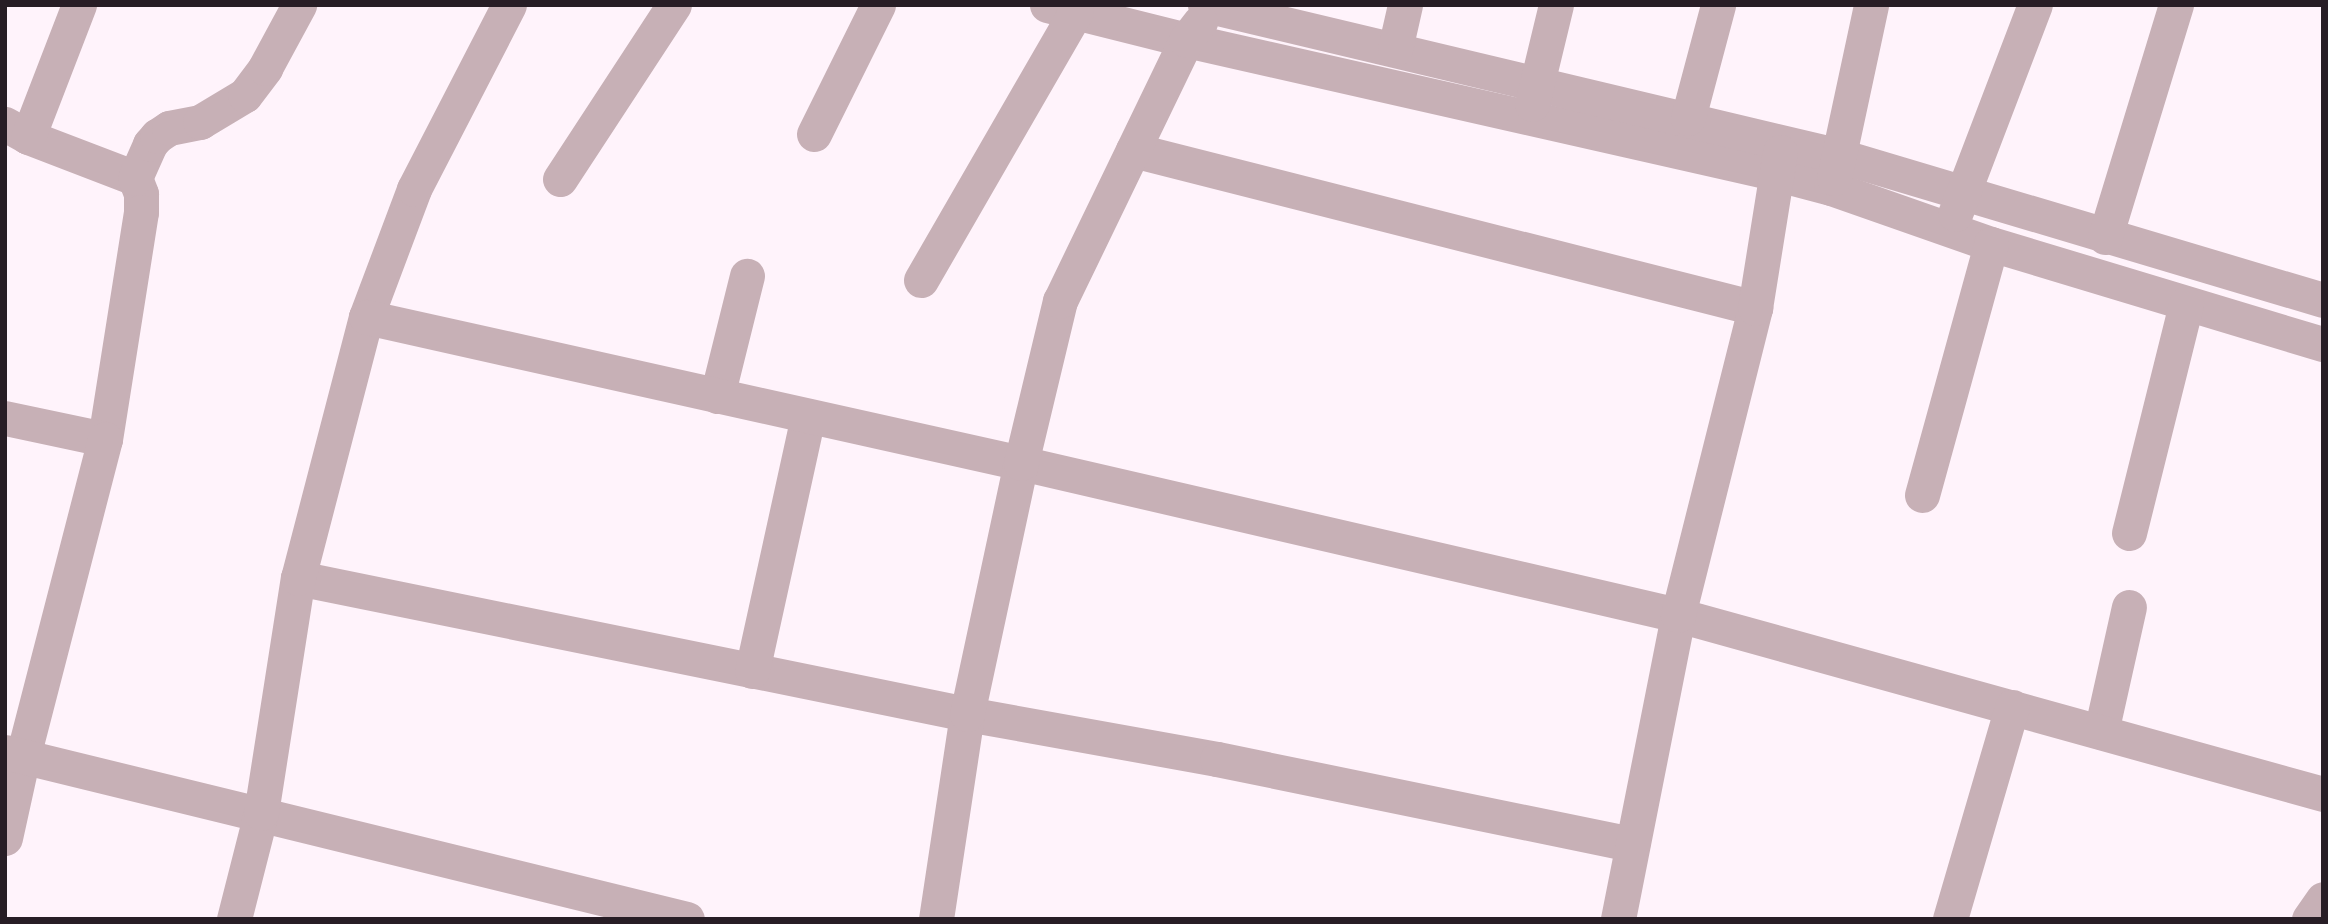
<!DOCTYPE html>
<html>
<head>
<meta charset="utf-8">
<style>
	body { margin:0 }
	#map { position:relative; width:2328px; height:924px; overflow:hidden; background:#fff3fb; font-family:"PT Sans",sans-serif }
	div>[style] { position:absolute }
	.minor>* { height:35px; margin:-17.5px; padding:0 17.5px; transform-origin:17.5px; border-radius:17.5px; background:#c7b0b6 }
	span { translate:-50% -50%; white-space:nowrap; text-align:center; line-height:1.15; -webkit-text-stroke:7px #fff; paint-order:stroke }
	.frame { position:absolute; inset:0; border:7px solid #271d25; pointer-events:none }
</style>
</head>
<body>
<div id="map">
	<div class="minor">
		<div style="left:1047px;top:5px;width:143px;rotate:14.1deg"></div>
		<div style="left:1186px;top:40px;width:607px;rotate:12.75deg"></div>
		<div style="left:1778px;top:174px;width:55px;rotate:14.8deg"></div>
		<div style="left:1831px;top:188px;width:170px;rotate:19.3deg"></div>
		<div style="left:1991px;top:244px;width:347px;rotate:16.8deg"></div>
		<div style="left:1205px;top:5px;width:653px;rotate:13.38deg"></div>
		<div style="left:1840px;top:156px;width:504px;rotate:16.6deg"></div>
		<div style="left:1395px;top:49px;width:45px;rotate:-77.2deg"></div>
		<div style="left:1532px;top:104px;width:102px;rotate:-76.4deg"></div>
		<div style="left:1688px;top:118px;width:117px;rotate:-75.1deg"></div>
		<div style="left:5px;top:124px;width:26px;rotate:29deg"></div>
		<div style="left:28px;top:137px;width:115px;rotate:21deg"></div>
		<div style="left:135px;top:178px;width:17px;rotate:69deg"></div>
		<div style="left:141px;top:194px;width:18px;rotate:90deg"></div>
		<div style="left:141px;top:212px;width:230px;rotate:99deg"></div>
		<div style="left:814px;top:134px;width:144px;rotate:-63.6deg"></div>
		<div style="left:28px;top:137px;width:142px;rotate:-68.9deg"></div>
		<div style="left:1133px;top:150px;width:642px;rotate:14.25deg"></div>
		<div style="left:135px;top:178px;width:37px;rotate:-66deg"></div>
		<div style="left:150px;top:144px;width:11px;rotate:-49deg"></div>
		<div style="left:157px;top:136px;width:14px;rotate:-34deg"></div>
		<div style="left:169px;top:128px;width:32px;rotate:-11deg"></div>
		<div style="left:200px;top:122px;width:52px;rotate:-31deg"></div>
		<div style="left:245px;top:95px;width:34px;rotate:-53deg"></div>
		<div style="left:265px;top:68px;width:72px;rotate:-61.6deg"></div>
		<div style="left:1834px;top:178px;width:177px;rotate:-77.9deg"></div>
		<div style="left:560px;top:179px;width:208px;rotate:-56.8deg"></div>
		<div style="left:1955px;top:214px;width:224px;rotate:-69.1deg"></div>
		<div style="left:2105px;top:237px;width:243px;rotate:-73deg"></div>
		<div style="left:921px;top:280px;width:310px;rotate:-60deg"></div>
		<div style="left:366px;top:317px;width:137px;rotate:-69.4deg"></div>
		<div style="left:414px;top:189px;width:207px;rotate:-62.7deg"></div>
		<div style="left:717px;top:396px;width:124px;rotate:-76deg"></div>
		<div style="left:5px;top:418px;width:102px;rotate:11.9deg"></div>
		<div style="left:105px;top:439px;width:327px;rotate:104.5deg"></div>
		<div style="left:23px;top:756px;width:84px;rotate:102.4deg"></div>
		<div style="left:1922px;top:495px;width:260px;rotate:-74.6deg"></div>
		<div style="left:2129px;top:533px;width:236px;rotate:-76deg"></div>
		<div style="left:298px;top:578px;width:683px;rotate:11.49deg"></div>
		<div style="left:967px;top:714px;width:254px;rotate:10.2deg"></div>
		<div style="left:1217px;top:759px;width:424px;rotate:11.6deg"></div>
		<div style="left:752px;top:671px;width:261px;rotate:-77.6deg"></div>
		<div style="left:2101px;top:732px;width:128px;rotate:-77.4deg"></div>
		<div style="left:5px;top:752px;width:702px;rotate:13.76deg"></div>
		<div style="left:234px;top:919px;width:109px;rotate:-75.7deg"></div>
		<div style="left:261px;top:813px;width:238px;rotate:-81.1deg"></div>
		<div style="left:298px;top:578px;width:270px;rotate:-75.4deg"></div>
		<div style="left:366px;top:317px;width:671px;rotate:12.57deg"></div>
		<div style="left:1021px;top:463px;width:674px;rotate:13.03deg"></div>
		<div style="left:1678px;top:615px;width:669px;rotate:15.51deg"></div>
		<div style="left:936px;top:919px;width:207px;rotate:-81.4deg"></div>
		<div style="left:967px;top:714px;width:257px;rotate:-77.9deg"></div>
		<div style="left:1021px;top:463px;width:167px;rotate:-76.5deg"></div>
		<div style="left:1060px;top:301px;width:290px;rotate:-64.2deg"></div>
		<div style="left:1186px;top:40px;width:23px;rotate:-52deg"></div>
		<div style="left:1618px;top:919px;width:310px;rotate:-78.8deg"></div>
		<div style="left:1678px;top:615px;width:317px;rotate:-75.9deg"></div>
		<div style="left:1755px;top:308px;width:158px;rotate:-80.9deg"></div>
		<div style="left:1950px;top:919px;width:221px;rotate:-73.7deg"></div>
		<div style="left:2309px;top:919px;width:24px;rotate:-55deg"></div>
	</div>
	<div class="frame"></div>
</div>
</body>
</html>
